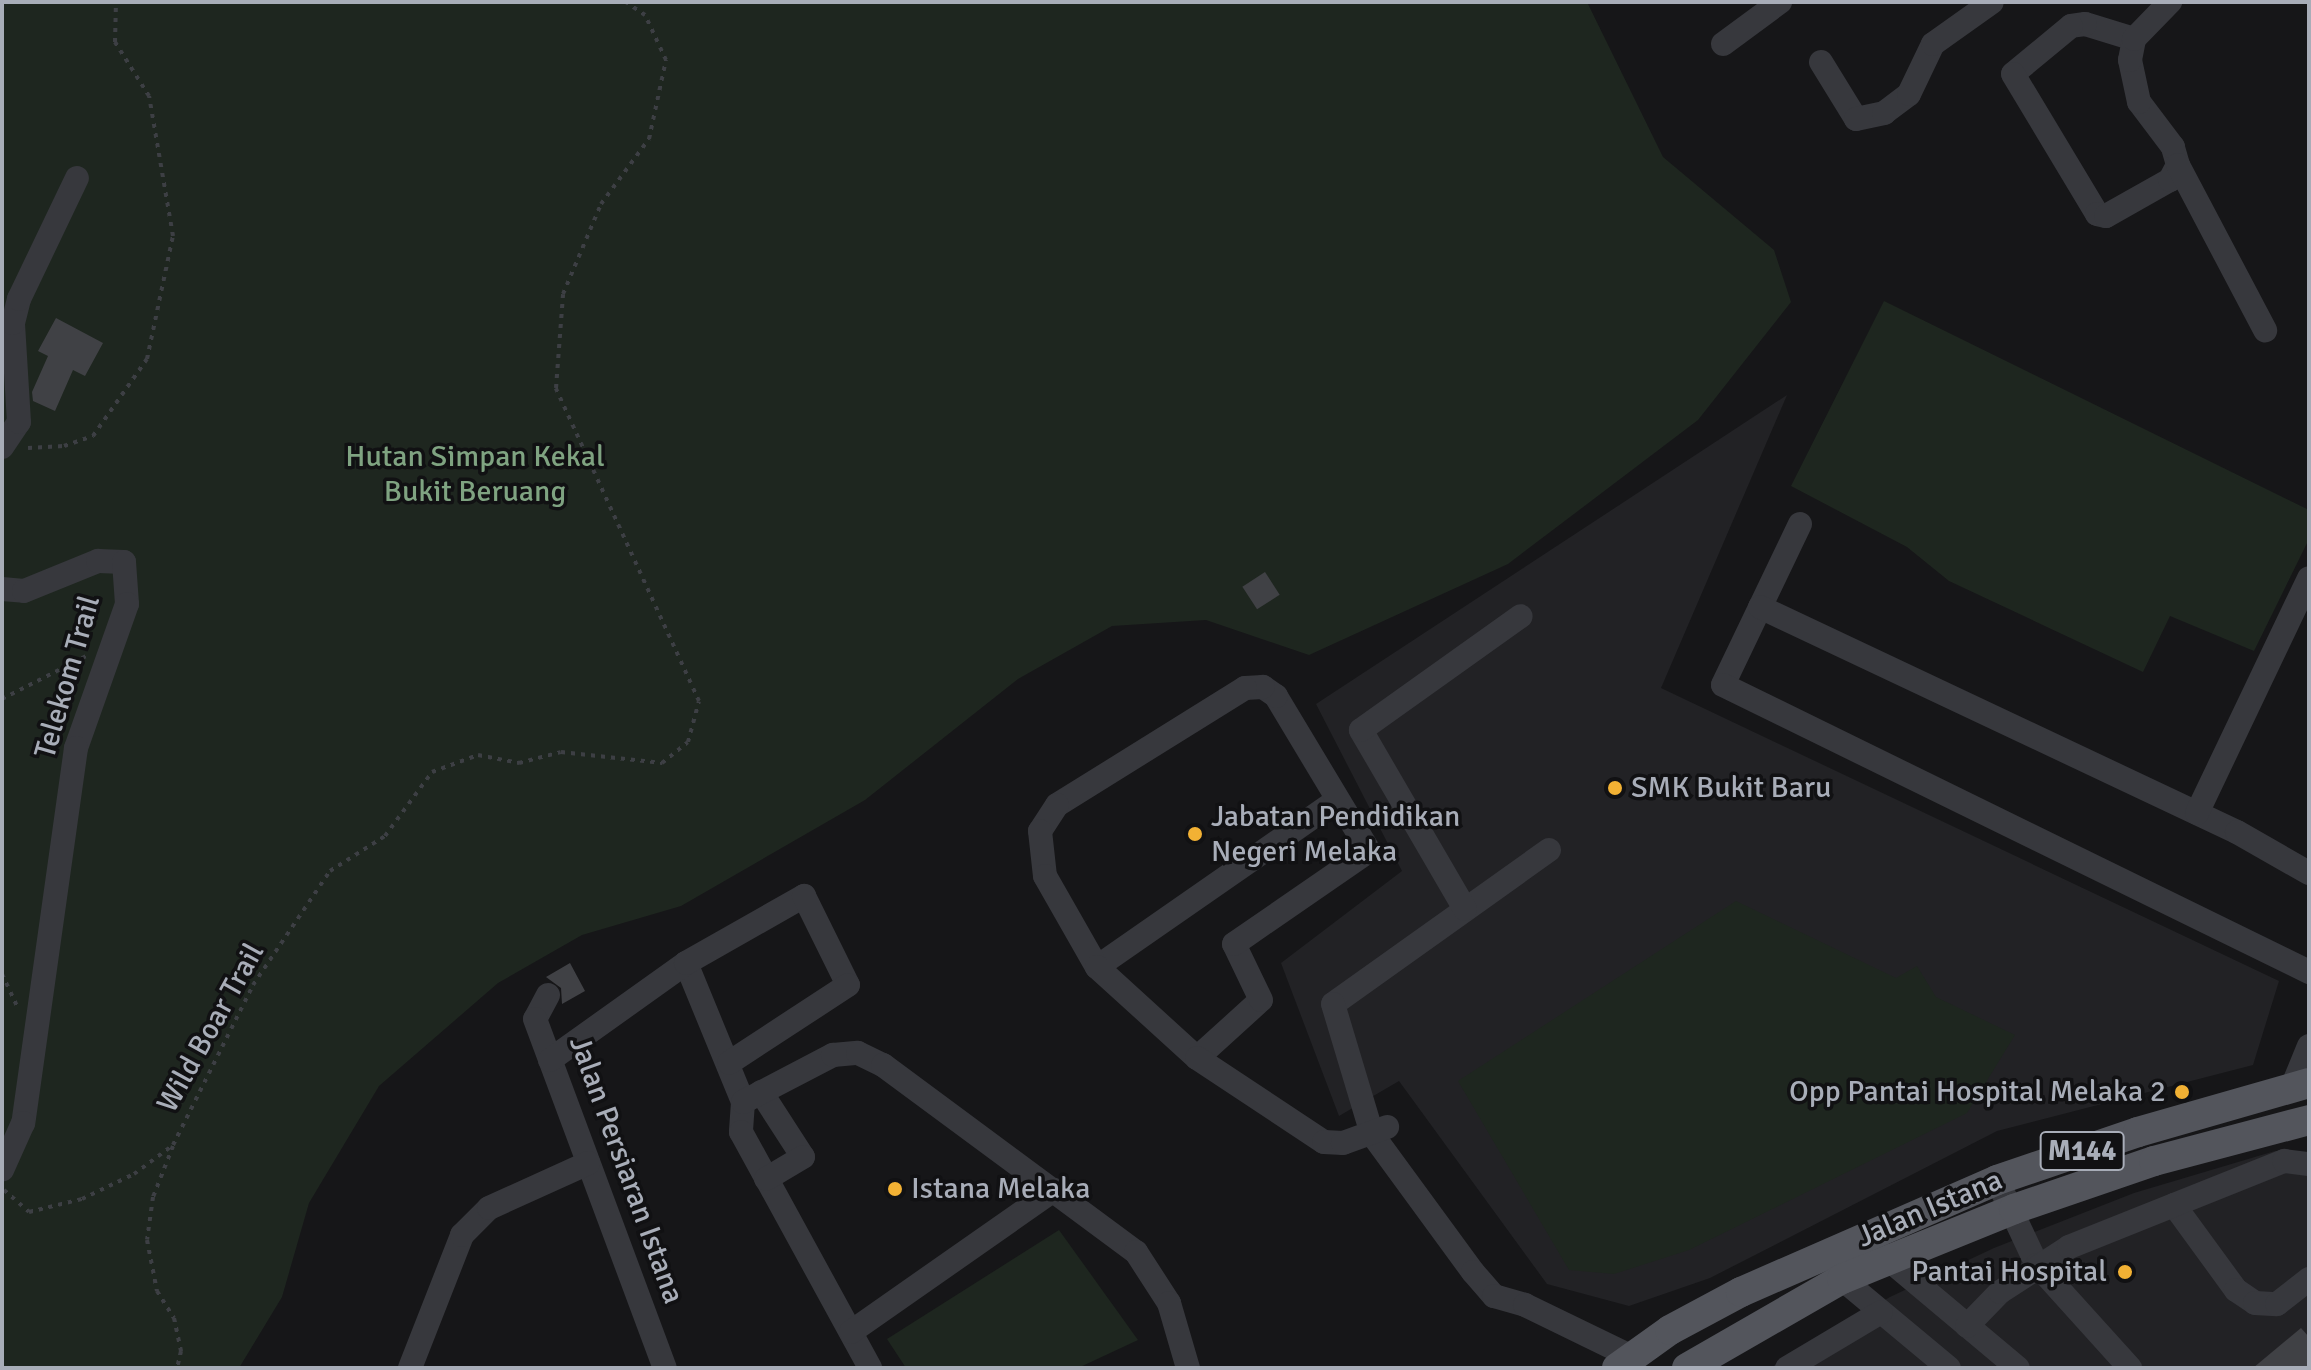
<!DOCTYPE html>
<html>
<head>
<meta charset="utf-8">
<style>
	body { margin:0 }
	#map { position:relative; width:2311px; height:1370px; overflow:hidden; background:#161618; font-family:Signika,sans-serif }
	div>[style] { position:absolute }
	.built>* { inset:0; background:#222225 }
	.green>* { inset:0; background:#1e261f }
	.building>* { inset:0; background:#404145; transform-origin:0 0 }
	.path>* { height:4px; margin-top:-2px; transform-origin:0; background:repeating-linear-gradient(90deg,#3d3f44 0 4px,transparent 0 10px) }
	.minor>* { height:24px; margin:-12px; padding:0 12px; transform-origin:12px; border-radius:12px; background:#37383d }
	.major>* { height:30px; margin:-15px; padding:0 15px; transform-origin:15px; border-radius:15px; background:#53555c }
	.dots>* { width:22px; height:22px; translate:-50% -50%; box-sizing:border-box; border:4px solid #111113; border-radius:50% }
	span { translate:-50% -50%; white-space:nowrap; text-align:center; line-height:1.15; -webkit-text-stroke:7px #111113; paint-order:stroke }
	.shield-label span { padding:2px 6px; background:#111113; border:2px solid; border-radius:6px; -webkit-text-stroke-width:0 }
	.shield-label { font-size:28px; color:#a8adb8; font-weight:700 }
	.park-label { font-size:30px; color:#7fa381 }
	.street-label { font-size:30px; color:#a8adb8 }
	.poi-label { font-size:30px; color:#a8adb8 }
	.left { translate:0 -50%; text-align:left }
	.right { translate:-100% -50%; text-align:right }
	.frame { position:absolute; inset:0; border:4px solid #a8adb8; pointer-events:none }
</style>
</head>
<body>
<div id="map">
	<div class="built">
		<div style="clip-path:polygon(1787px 395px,1661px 688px,2279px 981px,2253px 1065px,1997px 1131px,1710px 1278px,1629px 1306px,1547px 1284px,1399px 1081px,1339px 1116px,1281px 963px,1402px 871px,1316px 704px)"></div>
		<div style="clip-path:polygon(2275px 1151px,2309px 1154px,2309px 1368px,1770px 1368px,1890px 1297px,1994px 1248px,2134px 1193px)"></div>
	</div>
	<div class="green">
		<div style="clip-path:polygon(2px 2px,1587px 2px,1663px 157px,1774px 250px,1791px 302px,1698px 420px,1508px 564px,1309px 655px,1206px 620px,1112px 626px,1018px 679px,865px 800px,681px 906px,582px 935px,498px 983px,379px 1086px,309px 1203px,282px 1297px,239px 1368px,2px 1368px)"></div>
		<div style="clip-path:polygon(1884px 301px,2309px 510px,2309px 539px,2254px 651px,2170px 616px,2143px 672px,1949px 581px,1907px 547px,1791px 486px)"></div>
		<div style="clip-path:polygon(1736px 901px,1896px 978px,1917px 966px,1936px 997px,2015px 1035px,1967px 1113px,1689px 1250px,1614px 1274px,1569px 1270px,1458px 1081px)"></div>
		<div style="clip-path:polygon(1059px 1230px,1138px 1340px,1078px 1368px,906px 1368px,887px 1339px)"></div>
	</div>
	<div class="building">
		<div style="clip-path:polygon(56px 318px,103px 343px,85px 376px,73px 370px,55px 411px,33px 401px,32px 392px,48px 356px,38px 351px)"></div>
		<div style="left:1265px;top:572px;width:27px;height:27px;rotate:57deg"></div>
		<div style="clip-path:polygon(570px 963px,585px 991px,562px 1004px,561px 988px,546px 977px)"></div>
		<div style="clip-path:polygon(2301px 1328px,2309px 1337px,2309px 1368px,2253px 1368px)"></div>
	</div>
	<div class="path">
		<div style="left:28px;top:448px;width:36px;rotate:-3deg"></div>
		<div style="left:64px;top:446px;width:31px;rotate:-19deg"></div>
		<div style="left:93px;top:436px;width:94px;rotate:-55deg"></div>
		<div style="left:147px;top:359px;width:126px;rotate:-78.1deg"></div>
		<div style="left:173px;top:236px;width:142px;rotate:-99.7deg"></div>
		<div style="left:149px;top:96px;width:64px;rotate:-122.2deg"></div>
		<div style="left:115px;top:42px;width:40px;rotate:-88.6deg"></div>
		<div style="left:2px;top:699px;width:94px;rotate:-27.1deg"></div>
		<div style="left:2px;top:974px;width:38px;rotate:65deg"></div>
		<div style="left:173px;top:1146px;width:55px;rotate:111.4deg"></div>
		<div style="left:153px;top:1197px;width:43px;rotate:97.9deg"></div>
		<div style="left:147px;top:1240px;width:52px;rotate:78.9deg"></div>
		<div style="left:157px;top:1291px;width:32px;rotate:58deg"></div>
		<div style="left:174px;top:1318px;width:34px;rotate:78deg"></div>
		<div style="left:181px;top:1351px;width:17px;rotate:103deg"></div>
		<div style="left:4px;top:1190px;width:33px;rotate:41deg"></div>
		<div style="left:29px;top:1212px;width:55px;rotate:-13.8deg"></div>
		<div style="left:82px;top:1199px;width:58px;rotate:-25.7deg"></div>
		<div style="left:134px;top:1174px;width:49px;rotate:-36.6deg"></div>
		<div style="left:173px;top:1145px;width:179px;rotate:-63.4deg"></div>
		<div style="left:253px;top:985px;width:138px;rotate:-56deg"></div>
		<div style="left:330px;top:871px;width:65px;rotate:-32.5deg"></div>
		<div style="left:385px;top:836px;width:79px;rotate:-53.7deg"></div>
		<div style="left:432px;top:772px;width:49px;rotate:-20.3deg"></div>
		<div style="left:478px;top:755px;width:42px;rotate:11deg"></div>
		<div style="left:519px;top:763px;width:43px;rotate:-14.7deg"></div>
		<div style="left:561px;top:752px;width:102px;rotate:6.2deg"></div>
		<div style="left:662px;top:763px;width:33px;rotate:-39deg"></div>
		<div style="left:688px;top:742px;width:42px;rotate:-75deg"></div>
		<div style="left:699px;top:701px;width:344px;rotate:-114.6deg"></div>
		<div style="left:556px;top:388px;width:94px;rotate:-85.7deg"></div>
		<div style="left:563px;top:294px;width:98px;rotate:-67.1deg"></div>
		<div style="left:601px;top:204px;width:81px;rotate:-53.6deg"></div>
		<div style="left:649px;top:139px;width:81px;rotate:-77.9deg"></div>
		<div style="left:666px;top:60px;width:50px;rotate:-115deg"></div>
		<div style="left:645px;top:15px;width:23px;rotate:-146deg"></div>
	</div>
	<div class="minor">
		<div style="left:2134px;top:39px;width:51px;rotate:-163deg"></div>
		<div style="left:2085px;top:24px;width:14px;rotate:172deg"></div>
		<div style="left:2071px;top:26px;width:75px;rotate:140.4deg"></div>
		<div style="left:2013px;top:74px;width:163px;rotate:59deg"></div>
		<div style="left:2097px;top:214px;width:9px;rotate:13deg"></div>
		<div style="left:2106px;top:216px;width:73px;rotate:-29.4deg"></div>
		<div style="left:2170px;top:180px;width:17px;rotate:-62deg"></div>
		<div style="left:2178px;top:165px;width:19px;rotate:-106deg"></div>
		<div style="left:2173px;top:147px;width:56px;rotate:-127.1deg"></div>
		<div style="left:2139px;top:102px;width:43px;rotate:-102.1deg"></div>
		<div style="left:2130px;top:60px;width:21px;rotate:-79deg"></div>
		<div style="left:2134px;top:39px;width:52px;rotate:-45.8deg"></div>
		<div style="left:1723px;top:44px;width:71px;rotate:-36.4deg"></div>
		<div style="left:1821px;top:62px;width:67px;rotate:58.4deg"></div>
		<div style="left:1856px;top:119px;width:29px;rotate:-12deg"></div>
		<div style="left:1884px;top:113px;width:31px;rotate:-37deg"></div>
		<div style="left:1909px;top:94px;width:55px;rotate:-64.4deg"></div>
		<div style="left:1933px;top:44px;width:72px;rotate:-35.4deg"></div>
		<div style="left:2178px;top:165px;width:187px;rotate:62.2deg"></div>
		<div style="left:2px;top:447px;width:30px;rotate:-56deg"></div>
		<div style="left:19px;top:422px;width:99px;rotate:-93.5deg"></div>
		<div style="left:13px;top:323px;width:25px;rotate:-76deg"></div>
		<div style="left:19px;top:299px;width:134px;rotate:-64.4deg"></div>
		<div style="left:1800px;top:524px;width:178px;rotate:115.6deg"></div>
		<div style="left:1723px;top:685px;width:653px;rotate:26.09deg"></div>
		<div style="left:2px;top:589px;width:22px;rotate:5deg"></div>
		<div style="left:24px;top:591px;width:80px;rotate:-22.1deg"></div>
		<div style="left:98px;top:561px;width:26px;rotate:2deg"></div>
		<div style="left:124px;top:562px;width:42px;rotate:85.9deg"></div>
		<div style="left:127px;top:604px;width:153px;rotate:109.5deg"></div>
		<div style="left:76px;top:748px;width:379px;rotate:98deg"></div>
		<div style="left:23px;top:1123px;width:51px;rotate:114.1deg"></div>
		<div style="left:1760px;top:607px;width:527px;rotate:25.25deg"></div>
		<div style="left:2237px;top:832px;width:83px;rotate:29.7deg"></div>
		<div style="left:2197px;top:813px;width:260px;rotate:-64.5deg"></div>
		<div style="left:1549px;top:850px;width:265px;rotate:144.5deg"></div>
		<div style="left:1333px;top:1004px;width:136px;rotate:73.3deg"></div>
		<div style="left:1372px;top:1134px;width:171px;rotate:53.8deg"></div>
		<div style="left:1473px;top:1272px;width:32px;rotate:49deg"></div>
		<div style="left:1494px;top:1296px;width:32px;rotate:16deg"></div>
		<div style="left:1525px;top:1305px;width:117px;rotate:25.9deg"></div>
		<div style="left:1465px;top:909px;width:207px;rotate:-120.2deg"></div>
		<div style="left:1361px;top:730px;width:196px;rotate:-35.5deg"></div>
		<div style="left:686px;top:963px;width:150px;rotate:67.7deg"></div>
		<div style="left:743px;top:1102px;width:30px;rotate:94deg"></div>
		<div style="left:741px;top:1132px;width:269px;rotate:61.3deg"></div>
		<div style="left:1097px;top:967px;width:291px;rotate:-34.8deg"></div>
		<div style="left:548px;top:995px;width:27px;rotate:118deg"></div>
		<div style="left:535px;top:1019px;width:372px;rotate:69.6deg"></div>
		<div style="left:1197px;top:1058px;width:86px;rotate:-42.2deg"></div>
		<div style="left:1261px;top:1000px;width:62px;rotate:-115.7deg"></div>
		<div style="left:1234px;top:944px;width:164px;rotate:-34.6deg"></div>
		<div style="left:1369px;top:851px;width:181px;rotate:-121deg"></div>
		<div style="left:1276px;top:696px;width:16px;rotate:-145deg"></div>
		<div style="left:1263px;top:687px;width:18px;rotate:177deg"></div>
		<div style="left:1245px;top:688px;width:221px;rotate:148.1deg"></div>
		<div style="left:1057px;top:805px;width:31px;rotate:123deg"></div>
		<div style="left:1040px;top:831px;width:45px;rotate:83.7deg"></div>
		<div style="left:1045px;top:876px;width:105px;rotate:60.3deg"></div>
		<div style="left:1097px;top:967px;width:135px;rotate:42.3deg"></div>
		<div style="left:1197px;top:1058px;width:152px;rotate:33.5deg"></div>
		<div style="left:1324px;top:1142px;width:19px;rotate:3deg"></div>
		<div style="left:1343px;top:1143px;width:47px;rotate:-20deg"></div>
		<div style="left:550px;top:1060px;width:167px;rotate:-35.5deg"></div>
		<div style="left:686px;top:963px;width:136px;rotate:-29.6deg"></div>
		<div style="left:804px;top:896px;width:99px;rotate:63.7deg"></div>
		<div style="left:848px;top:985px;width:142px;rotate:146.8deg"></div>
		<div style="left:2293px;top:1085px;width:42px;rotate:-67.7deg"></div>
		<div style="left:761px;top:1092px;width:77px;rotate:57.1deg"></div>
		<div style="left:803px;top:1157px;width:43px;rotate:149.3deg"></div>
		<div style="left:743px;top:1102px;width:102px;rotate:-27.6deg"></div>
		<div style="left:833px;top:1055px;width:25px;rotate:-5deg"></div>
		<div style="left:858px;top:1053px;width:28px;rotate:26deg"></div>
		<div style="left:883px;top:1065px;width:315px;rotate:36.5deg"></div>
		<div style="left:1136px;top:1252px;width:61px;rotate:57.1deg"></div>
		<div style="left:1169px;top:1303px;width:68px;rotate:73.7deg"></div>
		<div style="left:1997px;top:1180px;width:94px;rotate:64.8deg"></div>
		<div style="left:2037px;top:1265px;width:139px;rotate:47.9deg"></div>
		<div style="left:2174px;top:1205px;width:105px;rotate:53.9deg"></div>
		<div style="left:2236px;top:1290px;width:23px;rotate:34deg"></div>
		<div style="left:2255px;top:1303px;width:22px;rotate:3deg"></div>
		<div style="left:2277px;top:1304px;width:41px;rotate:-38deg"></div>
		<div style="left:1876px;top:1249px;width:185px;rotate:40deg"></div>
		<div style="left:1842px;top:1279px;width:139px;rotate:39.8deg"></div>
		<div style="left:1967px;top:1326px;width:47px;rotate:-45.9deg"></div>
		<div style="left:2000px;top:1292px;width:82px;rotate:-33.1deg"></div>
		<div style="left:2069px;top:1247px;width:232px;rotate:-21.8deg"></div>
		<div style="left:2284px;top:1161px;width:25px;rotate:7deg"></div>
		<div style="left:851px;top:1332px;width:248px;rotate:-35deg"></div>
		<div style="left:410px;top:1368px;width:143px;rotate:-68.6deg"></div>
		<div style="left:462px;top:1235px;width:38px;rotate:-45deg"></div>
		<div style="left:489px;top:1208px;width:109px;rotate:-24.4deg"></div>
		<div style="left:1787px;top:1368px;width:109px;rotate:-30.8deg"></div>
	</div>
	<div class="major">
		<div style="left:1617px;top:1368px;width:65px;rotate:-35.6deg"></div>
		<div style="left:1670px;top:1330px;width:81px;rotate:-28.2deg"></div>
		<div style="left:1741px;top:1292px;width:279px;rotate:-23.6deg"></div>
		<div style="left:1997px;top:1180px;width:149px;rotate:-18.8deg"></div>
		<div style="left:2138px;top:1132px;width:178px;rotate:-16deg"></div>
		<div style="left:1687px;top:1368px;width:179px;rotate:-29.9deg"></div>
		<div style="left:1842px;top:1279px;width:186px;rotate:-22.1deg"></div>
		<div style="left:2014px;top:1209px;width:148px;rotate:-18.9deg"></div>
		<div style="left:2154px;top:1161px;width:160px;rotate:-14.8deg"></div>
	</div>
	<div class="dots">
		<div style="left:1615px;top:788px;background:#f2b134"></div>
		<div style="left:1195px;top:834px;background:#f2b134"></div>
		<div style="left:2182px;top:1092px;background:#f2b134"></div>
		<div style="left:895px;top:1189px;background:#f2b134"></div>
		<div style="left:2125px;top:1272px;background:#f2b134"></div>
	</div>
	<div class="shield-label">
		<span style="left:2082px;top:1151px">M144</span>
	</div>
	<div class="park-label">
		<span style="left:475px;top:474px">Hutan Simpan Kekal<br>Bukit Beruang</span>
	</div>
	<div class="street-label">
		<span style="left:68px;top:677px;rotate:-74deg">Telekom Trail</span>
		<span style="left:211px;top:1028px;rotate:-61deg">Wild Boar Trail</span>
		<span style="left:626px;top:1170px;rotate:70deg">Jalan Persiaran Istana</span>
		<span style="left:1930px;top:1209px;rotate:-23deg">Jalan Istana</span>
	</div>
	<div class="poi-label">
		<span class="left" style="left:1631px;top:788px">SMK Bukit Baru</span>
		<span class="left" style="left:1211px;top:834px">Jabatan Pendidikan<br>Negeri Melaka</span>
		<span class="right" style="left:2166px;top:1092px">Opp Pantai Hospital Melaka 2</span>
		<span class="left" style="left:911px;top:1189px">Istana Melaka</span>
		<span class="right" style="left:2107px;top:1272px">Pantai Hospital</span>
	</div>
	<div class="frame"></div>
</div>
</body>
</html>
